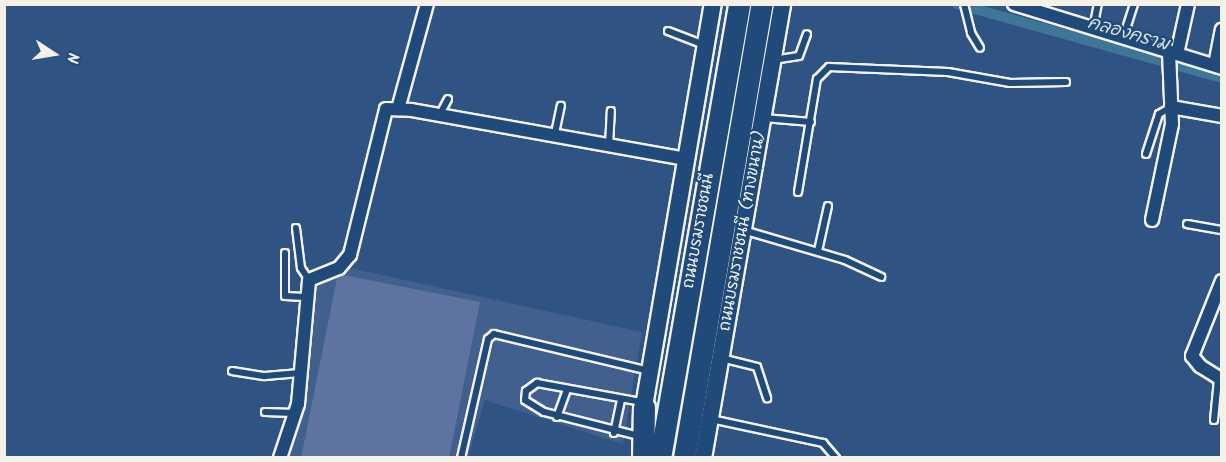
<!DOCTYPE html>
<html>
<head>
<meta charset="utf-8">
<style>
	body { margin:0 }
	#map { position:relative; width:1226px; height:462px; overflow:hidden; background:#2f5484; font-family:Kalam,"Playpen Sans Thai",sans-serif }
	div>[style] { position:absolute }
	.built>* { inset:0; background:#41608e }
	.canal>* { height:10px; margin:-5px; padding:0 5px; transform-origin:5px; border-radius:5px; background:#3e7698 }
	.building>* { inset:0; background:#5f73a0 }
	.roads { filter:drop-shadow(2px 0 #f4f1e8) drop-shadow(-2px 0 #f4f1e8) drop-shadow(0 2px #f4f1e8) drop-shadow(0 -2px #f4f1e8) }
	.lane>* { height:6px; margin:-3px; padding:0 3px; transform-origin:3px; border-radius:3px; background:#1f4a7a }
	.street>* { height:12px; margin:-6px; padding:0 6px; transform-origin:6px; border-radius:6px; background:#1f4a7a }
	.secondary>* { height:16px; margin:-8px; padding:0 8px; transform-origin:8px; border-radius:8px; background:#1f4a7a }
	.highway>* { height:21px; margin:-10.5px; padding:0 10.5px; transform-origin:10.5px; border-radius:10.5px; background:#1f4a7a }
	span { translate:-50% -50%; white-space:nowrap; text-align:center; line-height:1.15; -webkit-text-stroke:4.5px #1f4a7a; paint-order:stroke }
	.street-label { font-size:16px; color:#f4f1e8 }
	.water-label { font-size:18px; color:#d9dfdc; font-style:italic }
	.frame { position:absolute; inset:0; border:6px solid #f4f1e8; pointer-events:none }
	.north { position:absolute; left:24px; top:24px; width:60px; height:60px; -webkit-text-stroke:4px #1f4a7a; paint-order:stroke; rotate:102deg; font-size:16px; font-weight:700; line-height:24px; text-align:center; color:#f4f1e8 }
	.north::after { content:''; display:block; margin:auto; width:21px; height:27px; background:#f4f1e8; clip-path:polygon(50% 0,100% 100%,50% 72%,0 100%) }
</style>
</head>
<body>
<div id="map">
	<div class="built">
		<div style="clip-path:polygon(350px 268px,642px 332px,623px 444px,485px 400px,468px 457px,285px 458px,303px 412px,314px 289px)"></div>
	</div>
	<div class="canal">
		<div style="left:957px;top:4px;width:275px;rotate:15.6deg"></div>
	</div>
	<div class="building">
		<div style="clip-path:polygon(343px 275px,480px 302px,449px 458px,301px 458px,337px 278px)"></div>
	</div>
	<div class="roads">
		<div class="lane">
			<div style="left:964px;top:4px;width:30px;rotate:76deg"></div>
			<div style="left:971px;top:33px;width:17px;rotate:59deg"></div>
			<div style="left:1093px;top:29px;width:25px;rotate:-79deg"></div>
			<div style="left:668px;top:31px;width:40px;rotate:21deg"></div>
			<div style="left:1123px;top:38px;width:36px;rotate:-72deg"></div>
			<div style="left:773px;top:60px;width:26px;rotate:-9deg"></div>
			<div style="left:799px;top:56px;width:23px;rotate:-70deg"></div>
			<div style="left:439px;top:116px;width:19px;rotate:-62deg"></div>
			<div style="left:764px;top:118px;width:47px;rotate:4.9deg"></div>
			<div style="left:554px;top:138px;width:33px;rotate:-78deg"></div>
			<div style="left:609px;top:146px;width:35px;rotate:-87deg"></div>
			<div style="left:1146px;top:154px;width:42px;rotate:-72deg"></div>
			<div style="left:1159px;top:114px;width:14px;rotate:-30deg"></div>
			<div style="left:798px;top:192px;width:115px;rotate:-80.5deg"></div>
			<div style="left:817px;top:79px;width:17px;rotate:-45deg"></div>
			<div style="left:829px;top:67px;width:119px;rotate:2.4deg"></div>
			<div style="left:948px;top:72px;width:63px;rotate:10.1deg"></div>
			<div style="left:1010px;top:83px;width:56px;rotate:-1deg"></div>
			<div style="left:1187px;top:224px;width:36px;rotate:10deg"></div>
			<div style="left:296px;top:228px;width:40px;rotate:82.9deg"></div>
			<div style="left:301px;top:268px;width:14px;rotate:56deg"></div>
			<div style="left:743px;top:230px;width:106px;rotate:16.4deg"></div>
			<div style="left:845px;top:260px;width:40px;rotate:25deg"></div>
			<div style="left:818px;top:251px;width:46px;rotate:-77.5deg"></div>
			<div style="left:285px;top:253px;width:43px;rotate:90deg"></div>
			<div style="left:285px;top:296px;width:19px;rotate:3deg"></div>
			<div style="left:721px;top:358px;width:37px;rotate:14deg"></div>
			<div style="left:757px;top:367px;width:33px;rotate:72deg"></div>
			<div style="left:232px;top:371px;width:33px;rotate:9deg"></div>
			<div style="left:265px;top:376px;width:35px;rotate:-5deg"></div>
			<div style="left:265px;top:412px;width:29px;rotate:2deg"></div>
			<div style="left:557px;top:417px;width:30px;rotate:-70deg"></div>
			<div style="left:711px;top:419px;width:115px;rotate:12.1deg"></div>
			<div style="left:823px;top:443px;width:20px;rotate:49deg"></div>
			<div style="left:1214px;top:420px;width:41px;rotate:-84.4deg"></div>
			<div style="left:614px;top:433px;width:34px;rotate:-78deg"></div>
			<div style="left:639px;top:436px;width:98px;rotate:-165.8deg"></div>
			<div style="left:544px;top:412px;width:22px;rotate:-148deg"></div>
			<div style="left:525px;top:400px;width:9px;rotate:-84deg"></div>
			<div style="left:526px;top:391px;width:14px;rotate:-36deg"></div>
			<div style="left:537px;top:383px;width:107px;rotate:10.3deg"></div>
			<div style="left:461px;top:458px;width:122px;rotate:-77.2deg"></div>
			<div style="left:488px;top:339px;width:8px;rotate:-40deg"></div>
			<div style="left:494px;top:334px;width:159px;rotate:13.4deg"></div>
		</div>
		<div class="street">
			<div style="left:1014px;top:4px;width:218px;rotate:17.1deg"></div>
			<div style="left:1177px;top:54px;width:51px;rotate:-77.6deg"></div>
			<div style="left:1215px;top:65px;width:36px;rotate:-79deg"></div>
			<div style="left:1171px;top:107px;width:52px;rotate:10deg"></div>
			<div style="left:398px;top:109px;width:109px;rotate:-74.6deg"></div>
			<div style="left:1152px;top:220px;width:98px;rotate:-78.2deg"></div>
			<div style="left:1172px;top:124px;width:73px;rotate:-92.4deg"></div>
			<div style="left:1222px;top:281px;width:81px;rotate:111.8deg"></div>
			<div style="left:1192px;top:356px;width:13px;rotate:51deg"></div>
			<div style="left:1200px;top:366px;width:26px;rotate:32deg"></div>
			<div style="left:280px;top:458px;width:57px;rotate:-71.6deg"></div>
			<div style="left:298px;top:404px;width:124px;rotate:-84.9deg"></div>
			<div style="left:309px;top:280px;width:32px;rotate:-22deg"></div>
			<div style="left:339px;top:268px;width:17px;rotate:-50deg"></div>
			<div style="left:350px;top:255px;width:150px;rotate:-76.1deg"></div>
			<div style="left:386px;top:109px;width:25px;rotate:2deg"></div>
			<div style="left:411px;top:110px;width:279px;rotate:10.1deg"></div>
		</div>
		<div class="secondary">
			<div style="left:642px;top:418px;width:420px;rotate:-80.3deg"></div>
			<div style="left:703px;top:458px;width:461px;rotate:-80.1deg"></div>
		</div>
		<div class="highway">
			<div style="left:643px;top:458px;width:51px;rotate:-88.9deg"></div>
			<div style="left:660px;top:458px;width:461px;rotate:-80.1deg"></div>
			<div style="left:684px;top:458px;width:461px;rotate:-80.3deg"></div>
		</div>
	</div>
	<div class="street-label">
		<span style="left:699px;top:231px;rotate:-80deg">ถนนบรมราชชนนี</span>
		<span style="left:743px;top:231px;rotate:-80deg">ถนนบรมราชชนนี (ทางขนาน)</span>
	</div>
	<div class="water-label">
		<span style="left:1128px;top:35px;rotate:16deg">คลองคราม</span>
	</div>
	<div class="frame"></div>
	<div class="north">N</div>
</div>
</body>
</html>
